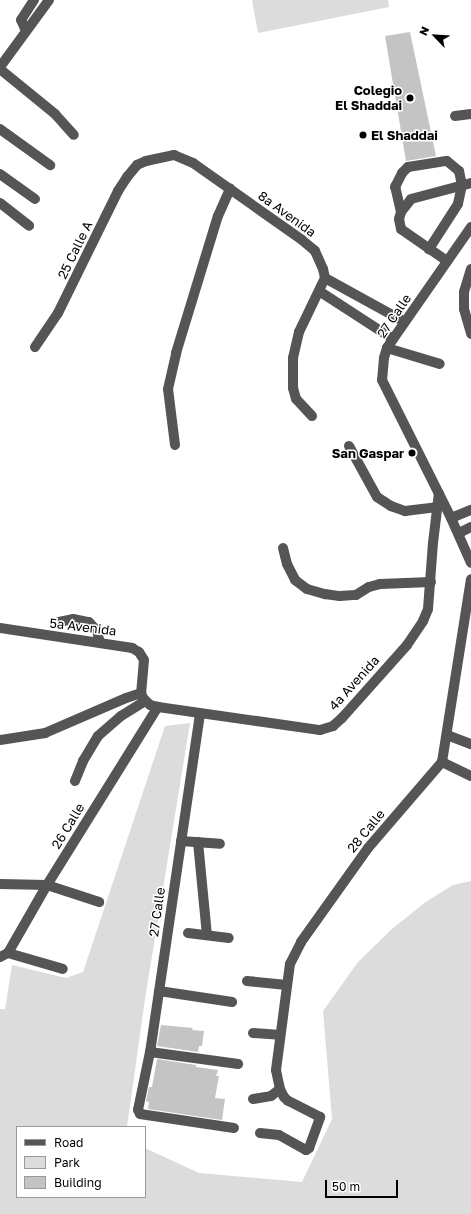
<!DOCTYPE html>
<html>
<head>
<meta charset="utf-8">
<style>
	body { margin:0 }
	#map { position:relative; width:471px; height:1214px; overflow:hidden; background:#fff; font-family:"Golos Text",sans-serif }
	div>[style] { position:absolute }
	.green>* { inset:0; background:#dcdcdc }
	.building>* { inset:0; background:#c4c4c4 }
	.minor>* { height:10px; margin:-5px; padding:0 5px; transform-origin:5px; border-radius:5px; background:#555 }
	.dots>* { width:11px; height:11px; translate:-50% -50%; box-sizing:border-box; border:2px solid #fff; border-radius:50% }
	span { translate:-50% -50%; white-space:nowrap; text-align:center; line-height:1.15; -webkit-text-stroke:3px #fff; paint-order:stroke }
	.poi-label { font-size:13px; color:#000; font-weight:700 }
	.right { translate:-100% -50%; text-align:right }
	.left { translate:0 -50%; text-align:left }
	.street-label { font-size:13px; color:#000 }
	.legend { position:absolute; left:16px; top:1126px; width:130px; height:72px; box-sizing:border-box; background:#fff; border:1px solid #999; margin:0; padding:5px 7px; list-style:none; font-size:12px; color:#000 }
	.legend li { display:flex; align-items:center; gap:8px; height:20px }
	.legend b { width:20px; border:1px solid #999 }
	.north { position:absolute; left:415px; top:16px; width:40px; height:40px; -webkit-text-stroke:3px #fff; paint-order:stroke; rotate:295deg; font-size:11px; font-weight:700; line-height:16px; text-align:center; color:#000 }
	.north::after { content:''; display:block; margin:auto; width:14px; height:18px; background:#000; clip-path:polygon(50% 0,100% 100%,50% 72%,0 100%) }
	.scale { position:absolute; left:325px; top:1180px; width:73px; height:18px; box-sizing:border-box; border:2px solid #000; border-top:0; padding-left:5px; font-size:12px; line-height:14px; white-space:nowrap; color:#000; -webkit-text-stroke:3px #fff; paint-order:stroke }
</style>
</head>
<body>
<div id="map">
	<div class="green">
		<div style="clip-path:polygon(252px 0,388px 0,389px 7px,258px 33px)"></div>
		<div style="clip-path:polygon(190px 723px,145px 999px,127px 1127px,17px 1127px,17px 1197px,145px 1197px,145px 1148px,199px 1173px,302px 1182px,332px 1119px,323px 1011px,358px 962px,393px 928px,427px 901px,453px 885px,471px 881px,471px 1214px,0 1214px,0 1009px,5px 1009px,12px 965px,66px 978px,83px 972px,165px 726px)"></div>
	</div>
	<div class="building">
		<div style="clip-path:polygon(410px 32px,436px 156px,406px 161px,385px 36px)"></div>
		<div style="clip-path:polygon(161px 1025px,193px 1028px,192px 1030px,204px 1031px,202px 1046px,199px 1046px,198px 1052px,157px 1046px)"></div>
		<div style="clip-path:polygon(157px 1059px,196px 1065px,196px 1067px,218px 1070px,216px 1076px,219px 1076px,215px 1098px,225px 1099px,222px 1120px,148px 1109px,149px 1102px,146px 1101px,149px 1087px,152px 1087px)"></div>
	</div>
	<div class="minor">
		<div style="left:26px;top:31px;width:12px;rotate:-114deg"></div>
		<div style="left:21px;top:20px;width:24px;rotate:-57deg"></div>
		<div style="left:0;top:67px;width:83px;rotate:-53.8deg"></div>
		<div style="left:0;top:69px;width:71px;rotate:39.3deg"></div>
		<div style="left:55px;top:114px;width:28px;rotate:48deg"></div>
		<div style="left:455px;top:116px;width:16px;rotate:-7deg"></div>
		<div style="left:0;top:129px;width:62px;rotate:35.8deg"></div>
		<div style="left:0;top:174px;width:43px;rotate:35.5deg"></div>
		<div style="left:0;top:203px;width:37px;rotate:38deg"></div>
		<div style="left:401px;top:212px;width:26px;rotate:-103deg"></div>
		<div style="left:395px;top:187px;width:16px;rotate:-63deg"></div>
		<div style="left:402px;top:173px;width:8px;rotate:-45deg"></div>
		<div style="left:408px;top:167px;width:39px;rotate:-9deg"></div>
		<div style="left:447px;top:161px;width:16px;rotate:40deg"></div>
		<div style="left:459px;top:171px;width:14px;rotate:78deg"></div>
		<div style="left:462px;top:185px;width:19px;rotate:102deg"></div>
		<div style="left:458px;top:204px;width:54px;rotate:122.8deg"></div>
		<div style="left:471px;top:227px;width:147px;rotate:124.8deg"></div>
		<div style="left:387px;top:348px;width:10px;rotate:107deg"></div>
		<div style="left:384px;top:358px;width:22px;rotate:95deg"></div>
		<div style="left:382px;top:380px;width:154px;rotate:63.4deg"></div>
		<div style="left:451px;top:518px;width:49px;rotate:66deg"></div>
		<div style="left:447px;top:261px;width:56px;rotate:-145.2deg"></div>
		<div style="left:401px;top:229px;width:10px;rotate:-101deg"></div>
		<div style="left:399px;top:219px;width:7px;rotate:-74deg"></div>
		<div style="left:401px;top:212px;width:16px;rotate:-52deg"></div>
		<div style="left:411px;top:199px;width:62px;rotate:-14.9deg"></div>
		<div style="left:471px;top:269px;width:24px;rotate:107deg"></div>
		<div style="left:464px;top:292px;width:17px;rotate:90deg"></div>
		<div style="left:464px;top:309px;width:26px;rotate:74deg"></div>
		<div style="left:319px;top:291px;width:88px;rotate:33deg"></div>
		<div style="left:35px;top:347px;width:41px;rotate:-55.9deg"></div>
		<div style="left:58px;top:313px;width:136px;rotate:-63.8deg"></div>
		<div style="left:118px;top:191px;width:17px;rotate:-57deg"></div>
		<div style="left:127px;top:177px;width:16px;rotate:-50deg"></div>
		<div style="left:137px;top:165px;width:10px;rotate:-24deg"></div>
		<div style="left:146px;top:161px;width:29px;rotate:-12deg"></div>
		<div style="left:174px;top:155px;width:21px;rotate:23deg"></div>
		<div style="left:193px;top:163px;width:133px;rotate:35.2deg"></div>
		<div style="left:302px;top:240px;width:17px;rotate:40deg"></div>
		<div style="left:315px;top:251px;width:20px;rotate:66deg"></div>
		<div style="left:323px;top:269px;width:9px;rotate:77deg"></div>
		<div style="left:325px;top:278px;width:91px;rotate:28.8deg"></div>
		<div style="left:387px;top:348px;width:55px;rotate:16.8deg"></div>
		<div style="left:312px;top:416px;width:23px;rotate:-133deg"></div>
		<div style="left:296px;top:399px;width:11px;rotate:-105deg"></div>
		<div style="left:293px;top:388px;width:30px;rotate:-90deg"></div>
		<div style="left:293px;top:358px;width:27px;rotate:-77deg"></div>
		<div style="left:299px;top:332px;width:60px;rotate:-64.3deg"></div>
		<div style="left:175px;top:445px;width:56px;rotate:-97.1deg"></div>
		<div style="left:168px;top:389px;width:37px;rotate:-77deg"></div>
		<div style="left:176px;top:353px;width:143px;rotate:-73deg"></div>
		<div style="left:218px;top:216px;width:30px;rotate:-66deg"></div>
		<div style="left:349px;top:446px;width:58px;rotate:61.2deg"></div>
		<div style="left:377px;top:497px;width:17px;rotate:33deg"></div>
		<div style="left:391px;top:506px;width:15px;rotate:20deg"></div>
		<div style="left:405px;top:511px;width:32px;rotate:-7deg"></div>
		<div style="left:451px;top:518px;width:22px;rotate:-22deg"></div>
		<div style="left:459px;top:533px;width:13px;rotate:-27deg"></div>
		<div style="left:283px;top:548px;width:16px;rotate:76deg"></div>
		<div style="left:287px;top:564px;width:18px;rotate:63deg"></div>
		<div style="left:295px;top:580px;width:15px;rotate:37deg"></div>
		<div style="left:307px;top:589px;width:19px;rotate:16deg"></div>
		<div style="left:325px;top:594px;width:15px;rotate:8deg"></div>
		<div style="left:340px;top:596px;width:16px;rotate:-4deg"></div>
		<div style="left:356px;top:595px;width:15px;rotate:-32deg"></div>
		<div style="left:369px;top:587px;width:11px;rotate:-15deg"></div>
		<div style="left:380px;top:584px;width:51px;rotate:-2.2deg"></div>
		<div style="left:59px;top:622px;width:14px;rotate:-12deg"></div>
		<div style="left:73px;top:619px;width:16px;rotate:11deg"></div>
		<div style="left:89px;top:622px;width:12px;rotate:48deg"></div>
		<div style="left:97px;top:631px;width:12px;rotate:76deg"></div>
		<div style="left:0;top:628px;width:134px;rotate:8.6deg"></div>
		<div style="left:132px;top:648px;width:8px;rotate:30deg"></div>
		<div style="left:139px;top:652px;width:9px;rotate:58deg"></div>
		<div style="left:144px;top:660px;width:33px;rotate:95deg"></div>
		<div style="left:141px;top:693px;width:5px;rotate:68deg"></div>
		<div style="left:143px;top:698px;width:10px;rotate:45deg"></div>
		<div style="left:150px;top:705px;width:8px;rotate:14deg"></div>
		<div style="left:158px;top:707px;width:164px;rotate:8.1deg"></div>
		<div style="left:320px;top:730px;width:14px;rotate:-17deg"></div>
		<div style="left:333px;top:726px;width:12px;rotate:-42deg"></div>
		<div style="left:342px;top:718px;width:98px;rotate:-48.3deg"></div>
		<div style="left:407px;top:645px;width:29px;rotate:-56deg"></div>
		<div style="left:423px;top:621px;width:13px;rotate:-67deg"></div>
		<div style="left:428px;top:609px;width:66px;rotate:-85.7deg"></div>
		<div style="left:433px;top:543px;width:50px;rotate:-83.2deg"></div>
		<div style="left:200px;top:714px;width:342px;rotate:98.4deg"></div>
		<div style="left:150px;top:1052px;width:59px;rotate:101.7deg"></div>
		<div style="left:138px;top:1110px;width:4px;rotate:63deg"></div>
		<div style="left:140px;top:1114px;width:95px;rotate:8.5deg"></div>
		<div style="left:447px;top:735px;width:26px;rotate:21deg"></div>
		<div style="left:0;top:740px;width:46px;rotate:-8.8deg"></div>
		<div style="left:45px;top:733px;width:88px;rotate:-23.4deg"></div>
		<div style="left:126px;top:698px;width:16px;rotate:-18deg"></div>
		<div style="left:442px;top:762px;width:32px;rotate:26deg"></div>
		<div style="left:75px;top:781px;width:22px;rotate:-68deg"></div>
		<div style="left:83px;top:761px;width:29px;rotate:-59deg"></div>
		<div style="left:98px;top:736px;width:30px;rotate:-41deg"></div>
		<div style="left:121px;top:716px;width:28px;rotate:-32deg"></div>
		<div style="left:181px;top:841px;width:39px;rotate:4deg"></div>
		<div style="left:198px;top:842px;width:93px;rotate:84.5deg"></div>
		<div style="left:0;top:884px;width:47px;rotate:1.2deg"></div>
		<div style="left:47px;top:885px;width:55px;rotate:18.1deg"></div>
		<div style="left:188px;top:933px;width:41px;rotate:7deg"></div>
		<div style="left:8px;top:953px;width:57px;rotate:16.2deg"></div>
		<div style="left:0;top:957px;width:9px;rotate:-27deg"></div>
		<div style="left:8px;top:953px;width:78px;rotate:-60.2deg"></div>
		<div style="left:47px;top:885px;width:210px;rotate:-58.1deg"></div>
		<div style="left:247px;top:981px;width:40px;rotate:5.7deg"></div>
		<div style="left:159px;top:991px;width:74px;rotate:8.6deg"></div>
		<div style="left:253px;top:1033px;width:27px;rotate:4deg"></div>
		<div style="left:150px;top:1052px;width:89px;rotate:7.8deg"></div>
		<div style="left:253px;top:1099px;width:18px;rotate:-9deg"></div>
		<div style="left:271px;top:1096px;width:11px;rotate:-38deg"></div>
		<div style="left:260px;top:1133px;width:19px;rotate:6deg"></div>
		<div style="left:279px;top:1135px;width:31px;rotate:29deg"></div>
		<div style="left:306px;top:1150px;width:4px;rotate:-34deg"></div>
		<div style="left:309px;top:1148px;width:33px;rotate:-70deg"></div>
		<div style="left:320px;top:1117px;width:36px;rotate:-153deg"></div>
		<div style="left:288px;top:1101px;width:6px;rotate:-135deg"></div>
		<div style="left:284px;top:1097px;width:9px;rotate:-117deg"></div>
		<div style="left:280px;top:1089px;width:19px;rotate:-102deg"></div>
		<div style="left:276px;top:1070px;width:107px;rotate:-82.5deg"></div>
		<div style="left:290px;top:964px;width:25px;rotate:-63deg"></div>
		<div style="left:301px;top:942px;width:115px;rotate:-54.5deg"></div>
		<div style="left:368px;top:848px;width:113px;rotate:-49.3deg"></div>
		<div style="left:442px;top:762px;width:185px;rotate:-81deg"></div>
	</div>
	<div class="dots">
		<div style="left:410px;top:98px;background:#000"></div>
		<div style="left:363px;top:135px;background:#000"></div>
		<div style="left:412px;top:453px;background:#000"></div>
	</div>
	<div class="poi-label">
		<span class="right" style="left:402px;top:98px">Colegio<br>El Shaddai</span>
		<span class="left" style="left:371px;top:135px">El Shaddai</span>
		<span class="right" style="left:404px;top:453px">San Gaspar</span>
	</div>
	<div class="street-label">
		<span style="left:287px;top:214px;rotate:36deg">8a Avenida</span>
		<span style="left:75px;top:250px;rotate:-64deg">25 Calle A</span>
		<span style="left:394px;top:316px;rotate:-56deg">27 Calle</span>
		<span style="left:83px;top:627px;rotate:7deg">5a Avenida</span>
		<span style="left:354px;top:683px;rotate:-48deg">4a Avenida</span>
		<span style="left:68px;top:826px;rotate:-59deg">26 Calle</span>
		<span style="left:366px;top:831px;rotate:-51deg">28 Calle</span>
		<span style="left:157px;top:912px;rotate:-82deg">27 Calle</span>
	</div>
	<ul class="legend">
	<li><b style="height:5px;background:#555"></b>Road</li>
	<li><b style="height:11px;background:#dcdcdc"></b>Park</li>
	<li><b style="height:11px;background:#c4c4c4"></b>Building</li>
	</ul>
	<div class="north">N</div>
	<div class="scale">50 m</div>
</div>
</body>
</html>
